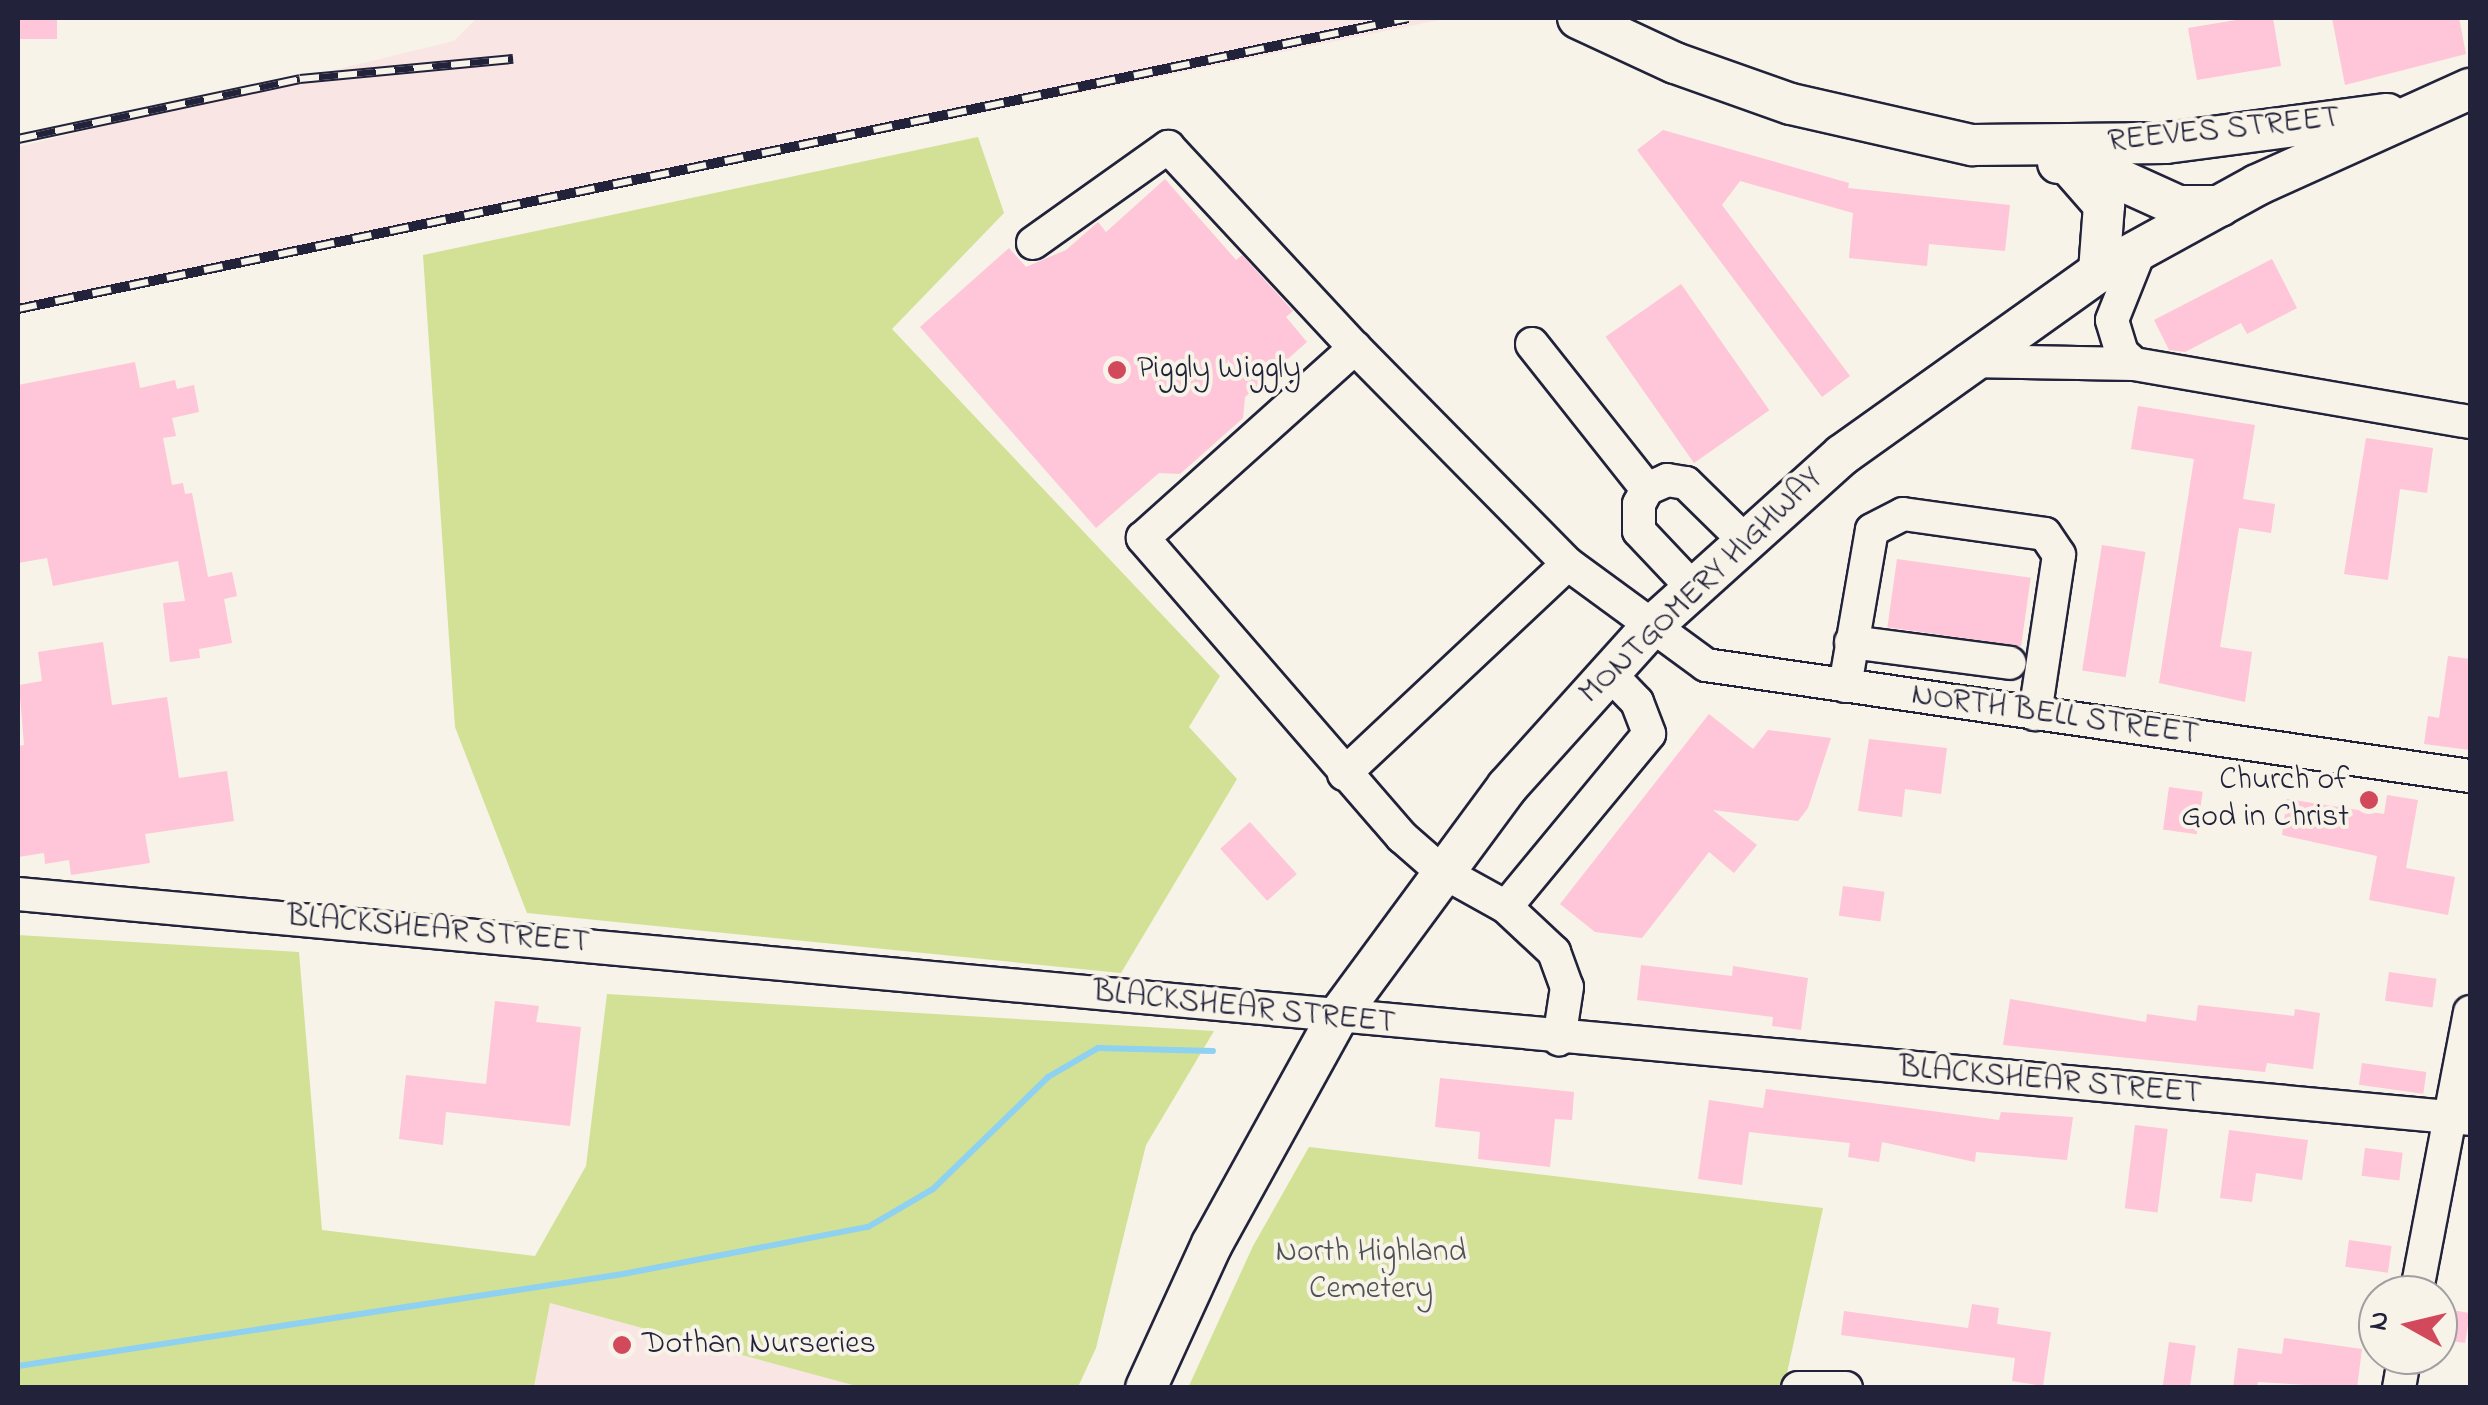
<!DOCTYPE html>
<html>
<head>
<meta charset="utf-8">
<style>
	body { margin:0 }
	#map { position:relative; width:2488px; height:1405px; overflow:hidden; background:#f7f3e8; font-family:"Indie Flower",sans-serif }
	div>[style] { position:absolute }
	.built>* { inset:0; background:#f9e5e3 }
	.green>* { inset:0; background:#d2e195 }
	.stream>* { height:6px; margin:-3px; padding:0 3px; transform-origin:3px; border-radius:3px; background:#8fd1f0 }
	.building>* { inset:0; background:#ffc5d8; transform-origin:0 0 }
	.roads { filter:drop-shadow(2px 0 #22223b) drop-shadow(-2px 0 #22223b) drop-shadow(0 2px #22223b) drop-shadow(0 -2px #22223b) }
	.minor>* { height:32px; margin:-16px; padding:0 16px; transform-origin:16px; border-radius:16px; background:#f7f3e8 }
	.major>* { height:40px; margin:-20px; padding:0 20px; transform-origin:20px; border-radius:20px; background:#f7f3e8 }
	.rail>* { height:10px; margin-top:-5px; transform-origin:0; background:repeating-linear-gradient(90deg,#f7f3e8 0 19px,#22223b 0 38px); box-sizing:border-box; border-block:2px solid #22223b }
	.dots>* { width:28px; height:28px; translate:-50% -50%; box-sizing:border-box; border:5px solid #f7f3e8; border-radius:50% }
	span { translate:-50% -50%; white-space:nowrap; text-align:center; line-height:1.15; -webkit-text-stroke:8px #f7f3e8; paint-order:stroke }
	.street-label { font-size:32px; color:#22223b }
	.poi-label { font-size:32px; color:#22223b }
	.left { translate:0 -50%; text-align:left }
	.right { translate:-100% -50%; text-align:right }
	.park-label { font-size:32px; color:#4e5252 }
	.frame { position:absolute; inset:0; border:20px solid #22223b; pointer-events:none }
	.north { position:absolute; left:2358px; top:1275px; width:100px; height:100px; box-sizing:border-box; background:#f7f3e8; border:2px solid #a29fa3; border-radius:50%; rotate:278deg; font-size:28px; font-weight:700; line-height:40px; text-align:center; color:#22223b }
	.north::after { content:''; display:block; margin:auto; width:35px; height:45px; background:#d1495b; clip-path:polygon(50% 0,100% 100%,50% 72%,0 100%) }
</style>
</head>
<body>
<div id="map">
	<div class="built">
		<div style="clip-path:polygon(477px 18px,1449px 18px,18px 309px,18px 147px,454px 41px)"></div>
		<div style="clip-path:polygon(550px 1303px,860px 1387px,534px 1388px)"></div>
	</div>
	<div class="green">
		<div style="clip-path:polygon(978px 137px,1004px 213px,892px 329px,1220px 676px,1189px 727px,1237px 779px,1121px 973px,527px 913px,455px 727px,423px 255px)"></div>
		<div style="clip-path:polygon(18px 935px,299px 952px,322px 1230px,535px 1256px,586px 1166px,607px 994px,1214px 1031px,1146px 1145px,1096px 1348px,1078px 1387px,860px 1387px,550px 1303px,534px 1387px,18px 1387px)"></div>
		<div style="clip-path:polygon(1309px 1147px,1823px 1208px,1784px 1387px,1188px 1388px,1253px 1246px)"></div>
	</div>
	<div class="stream">
		<div style="left:18px;top:1366px;width:612px;rotate:-8.65deg"></div>
		<div style="left:623px;top:1274px;width:249px;rotate:-10.9deg"></div>
		<div style="left:868px;top:1227px;width:75px;rotate:-30.3deg"></div>
		<div style="left:933px;top:1189px;width:161px;rotate:-44.2deg"></div>
		<div style="left:1048px;top:1077px;width:58px;rotate:-30.1deg"></div>
		<div style="left:1098px;top:1048px;width:115px;rotate:1.5deg"></div>
	</div>
	<div class="building">
		<div style="left:19px;top:18px;width:38px;height:21px"></div>
		<div style="clip-path:polygon(2248px 18px,2273px 18px,2281px 66px,2197px 80px,2188px 28px)"></div>
		<div style="clip-path:polygon(2332px 18px,2459px 18px,2466px 54px,2345px 85px)"></div>
		<div style="clip-path:polygon(1663px 130px,1849px 183px,1848px 188px,2010px 205px,2005px 251px,1929px 244px,1927px 266px,1849px 258px,1853px 213px,1740px 181px,1722px 205px,1850px 376px,1822px 397px,1637px 150px)"></div>
		<div style="clip-path:polygon(1165px 179px,1236px 260px,1242px 255px,1293px 311px,1286px 317px,1307px 342px,1245px 397px,1243px 418px,1180px 474px,1159px 473px,1096px 528px,920px 327px,1009px 248px,1026px 267px,1066px 250px,1098px 222px,1106px 232px)"></div>
		<div style="clip-path:polygon(2272px 259px,2297px 308px,2247px 334px,2241px 323px,2185px 352px,2169px 350px,2154px 320px)"></div>
		<div style="left:1681px;top:284px;width:154px;height:92px;rotate:55deg"></div>
		<div style="clip-path:polygon(135px 362px,140px 388px,175px 380px,177px 389px,194px 385px,199px 412px,172px 418px,176px 436px,163px 438px,172px 485px,183px 483px,185px 494px,192px 493px,208px 577px,232px 572px,237px 596px,224px 599px,232px 643px,199px 649px,200px 658px,170px 662px,163px 603px,185px 601px,178px 561px,53px 586px,47px 558px,18px 563px,18px 385px)"></div>
		<div style="clip-path:polygon(2138px 406px,2255px 425px,2243px 499px,2275px 504px,2271px 533px,2239px 528px,2220px 647px,2252px 652px,2245px 702px,2159px 683px,2194px 459px,2131px 449px)"></div>
		<div style="clip-path:polygon(2366px 438px,2433px 448px,2427px 493px,2400px 489px,2388px 580px,2344px 574px)"></div>
		<div style="left:2102px;top:545px;width:44px;height:127px;rotate:9deg"></div>
		<div style="left:1897px;top:559px;width:135px;height:69px;rotate:8deg"></div>
		<div style="clip-path:polygon(103px 642px,112px 705px,167px 697px,179px 778px,227px 771px,234px 821px,145px 834px,150px 863px,71px 875px,69px 860px,45px 864px,44px 853px,18px 857px,18px 746px,24px 745px,19px 685px,42px 681px,38px 652px)"></div>
		<div style="clip-path:polygon(2448px 656px,2470px 659px,2470px 750px,2424px 744px,2428px 716px,2439px 718px)"></div>
		<div style="clip-path:polygon(1709px 714px,1753px 749px,1768px 730px,1831px 738px,1808px 808px,1798px 821px,1713px 810px,1757px 845px,1734px 873px,1709px 852px,1642px 938px,1595px 932px,1560px 904px)"></div>
		<div style="clip-path:polygon(1869px 739px,1947px 748px,1941px 794px,1905px 789px,1902px 817px,1858px 811px)"></div>
		<div style="left:2169px;top:787px;width:34px;height:43px;rotate:8deg"></div>
		<div style="clip-path:polygon(2387px 795px,2418px 800px,2406px 868px,2455px 877px,2448px 915px,2369px 900px,2377px 856px,2282px 835px,2287px 799px,2384px 814px)"></div>
		<div style="left:1250px;top:822px;width:70px;height:40px;rotate:48deg"></div>
		<div style="left:1843px;top:886px;width:42px;height:30px;rotate:8deg"></div>
		<div style="clip-path:polygon(1641px 965px,1732px 976px,1733px 966px,1808px 978px,1801px 1030px,1772px 1026px,1773px 1017px,1637px 1000px)"></div>
		<div style="left:2389px;top:972px;width:48px;height:29px;rotate:8deg"></div>
		<div style="clip-path:polygon(2010px 999px,2146px 1022px,2147px 1014px,2196px 1021px,2198px 1005px,2294px 1016px,2295px 1009px,2320px 1013px,2313px 1069px,2267px 1063px,2265px 1072px,2003px 1045px)"></div>
		<div style="clip-path:polygon(495px 1001px,539px 1006px,536px 1022px,581px 1027px,570px 1126px,446px 1112px,443px 1145px,399px 1139px,406px 1075px,486px 1084px)"></div>
		<div style="left:2362px;top:1063px;width:65px;height:22px;rotate:8deg"></div>
		<div style="clip-path:polygon(1440px 1078px,1574px 1092px,1572px 1120px,1555px 1119px,1550px 1167px,1478px 1159px,1480px 1132px,1435px 1127px)"></div>
		<div style="clip-path:polygon(1766px 1089px,1999px 1120px,2001px 1112px,2073px 1117px,2067px 1160px,1976px 1152px,1975px 1162px,1882px 1142px,1879px 1162px,1848px 1157px,1850px 1143px,1749px 1132px,1742px 1185px,1698px 1179px,1709px 1100px,1763px 1108px)"></div>
		<div style="left:2135px;top:1125px;width:33px;height:84px;rotate:7deg"></div>
		<div style="clip-path:polygon(2229px 1130px,2308px 1140px,2302px 1180px,2256px 1173px,2252px 1202px,2220px 1198px)"></div>
		<div style="left:2365px;top:1148px;width:38px;height:28px;rotate:7deg"></div>
		<div style="left:2349px;top:1240px;width:43px;height:27px;rotate:8deg"></div>
		<div style="clip-path:polygon(1972px 1304px,1999px 1308px,1997px 1324px,2051px 1332px,2043px 1386px,2012px 1381px,2015px 1358px,1841px 1335px,1844px 1311px,1968px 1328px)"></div>
		<div style="clip-path:polygon(2438px 1308px,2470px 1313px,2465px 1343px,2438px 1339px)"></div>
		<div style="clip-path:polygon(2284px 1338px,2362px 1349px,2357px 1388px,2258px 1382px,2257px 1388px,2233px 1388px,2238px 1348px,2282px 1354px)"></div>
		<div style="left:2169px;top:1342px;width:27px;height:46px;rotate:8deg"></div>
	</div>
	<div class="roads">
		<div class="minor">
			<div style="left:1033px;top:243px;width:166px;rotate:-35.4deg"></div>
			<div style="left:1168px;top:147px;width:275px;rotate:47.1deg"></div>
			<div style="left:1532px;top:344px;width:185px;rotate:51.6deg"></div>
			<div style="left:1647px;top:489px;width:22px;rotate:-24deg"></div>
			<div style="left:1667px;top:480px;width:19px;rotate:9deg"></div>
			<div style="left:1686px;top:483px;width:81px;rotate:44.5deg"></div>
			<div style="left:1967px;top:361px;width:167px;rotate:1deg"></div>
			<div style="left:2134px;top:364px;width:341px;rotate:9.8deg"></div>
			<div style="left:2134px;top:364px;width:16px;rotate:-137deg"></div>
			<div style="left:2122px;top:353px;width:34px;rotate:-107deg"></div>
			<div style="left:2112px;top:320px;width:75px;rotate:-68.2deg"></div>
			<div style="left:1647px;top:489px;width:17px;rotate:118deg"></div>
			<div style="left:1639px;top:504px;width:27px;rotate:90deg"></div>
			<div style="left:1639px;top:531px;width:77px;rotate:46.6deg"></div>
			<div style="left:1851px;top:642px;width:160px;rotate:7.5deg"></div>
			<div style="left:1607px;top:671px;width:43px;rotate:45.9deg"></div>
			<div style="left:1637px;top:702px;width:34px;rotate:69deg"></div>
			<div style="left:1649px;top:734px;width:224px;rotate:129.6deg"></div>
			<div style="left:1506px;top:907px;width:74px;rotate:-151deg"></div>
			<div style="left:1441px;top:871px;width:52px;rotate:-138.9deg"></div>
			<div style="left:1402px;top:837px;width:396px;rotate:-130.9deg"></div>
			<div style="left:1143px;top:538px;width:285px;rotate:-41.9deg"></div>
			<div style="left:1355px;top:348px;width:303px;rotate:45.4deg"></div>
			<div style="left:1568px;top:564px;width:171px;rotate:36.2deg"></div>
			<div style="left:1706px;top:665px;width:772px;rotate:8.27deg"></div>
			<div style="left:1845px;top:686px;width:158px;rotate:-80.2deg"></div>
			<div style="left:1872px;top:530px;width:35px;rotate:-27deg"></div>
			<div style="left:1903px;top:514px;width:143px;rotate:8deg"></div>
			<div style="left:2045px;top:534px;width:25px;rotate:56deg"></div>
			<div style="left:2059px;top:555px;width:161px;rotate:98.6deg"></div>
			<div style="left:1344px;top:774px;width:307px;rotate:-43.2deg"></div>
			<div style="left:18px;top:894px;width:2462px;rotate:5.24deg"></div>
			<div style="left:1506px;top:907px;width:66px;rotate:43.2deg"></div>
			<div style="left:1554px;top:952px;width:37px;rotate:70deg"></div>
			<div style="left:1567px;top:987px;width:53px;rotate:98.7deg"></div>
			<div style="left:2416px;top:1295px;width:288px;rotate:-79.2deg"></div>
			<div style="left:1798px;top:1388px;width:48px"></div>
			<div style="left:2399px;top:1388px;width:34px;rotate:-80deg"></div>
		</div>
		<div class="major">
			<div style="left:1578px;top:18px;width:107px;rotate:24.9deg"></div>
			<div style="left:1675px;top:63px;width:123px;rotate:19.5deg"></div>
			<div style="left:1791px;top:104px;width:186px;rotate:12.8deg"></div>
			<div style="left:1972px;top:145px;width:194px;rotate:-0.6deg"></div>
			<div style="left:2166px;top:143px;width:223px;rotate:-7.5deg"></div>
			<div style="left:2058px;top:163px;width:34px;rotate:7deg"></div>
			<div style="left:2092px;top:167px;width:94px;rotate:24.4deg"></div>
			<div style="left:2178px;top:206px;width:42px"></div>
			<div style="left:2070px;top:166px;width:52px;rotate:48.9deg"></div>
			<div style="left:2104px;top:205px;width:67px;rotate:94.3deg"></div>
			<div style="left:1146px;top:1388px;width:158px;rotate:-65.4deg"></div>
			<div style="left:1212px;top:1244px;width:257px;rotate:-61.1deg"></div>
			<div style="left:1336px;top:1019px;width:288px;rotate:-53.6deg"></div>
			<div style="left:1507px;top:787px;width:215px;rotate:-48deg"></div>
			<div style="left:1651px;top:627px;width:257px;rotate:-42deg"></div>
			<div style="left:1842px;top:455px;width:315px;rotate:-35.5deg"></div>
			<div style="left:2099px;top:272px;width:180px;rotate:-28.8deg"></div>
			<div style="left:2257px;top:185px;width:234px;rotate:-24.3deg"></div>
		</div>
	</div>
	<div class="rail">
		<div style="left:18px;top:139px;width:288px;rotate:-12deg"></div>
		<div style="left:300px;top:79px;width:214px;rotate:-5.4deg"></div>
		<div style="left:18px;top:309px;width:1420px;rotate:-11.82deg"></div>
	</div>
	<div class="dots">
		<div style="left:1117px;top:370px;background:#d1495b"></div>
		<div style="left:2369px;top:800px;background:#d1495b"></div>
		<div style="left:622px;top:1345px;background:#d1495b"></div>
	</div>
	<div class="street-label">
		<span style="left:2224px;top:131px;rotate:-6deg">REEVES STREET</span>
		<span style="left:1702px;top:587px;rotate:-44deg">MONTGOMERY HIGHWAY</span>
		<span style="left:2055px;top:716px;rotate:8deg">NORTH BELL STREET</span>
		<span style="left:438px;top:931px;rotate:5deg">BLACKSHEAR STREET</span>
		<span style="left:1244px;top:1009px;rotate:6deg">BLACKSHEAR STREET</span>
		<span style="left:2050px;top:1082px;rotate:5deg">BLACKSHEAR STREET</span>
	</div>
	<div class="poi-label">
		<span class="left" style="left:1137px;top:370px">Piggly Wiggly</span>
		<span class="right" style="left:2349px;top:800px">Church of<br>God in Christ</span>
		<span class="left" style="left:642px;top:1345px">Dothan Nurseries</span>
	</div>
	<div class="park-label">
		<span style="left:1371px;top:1272px">North Highland<br>Cemetery</span>
	</div>
	<div class="frame"></div>
	<div class="north">N</div>
</div>
</body>
</html>
